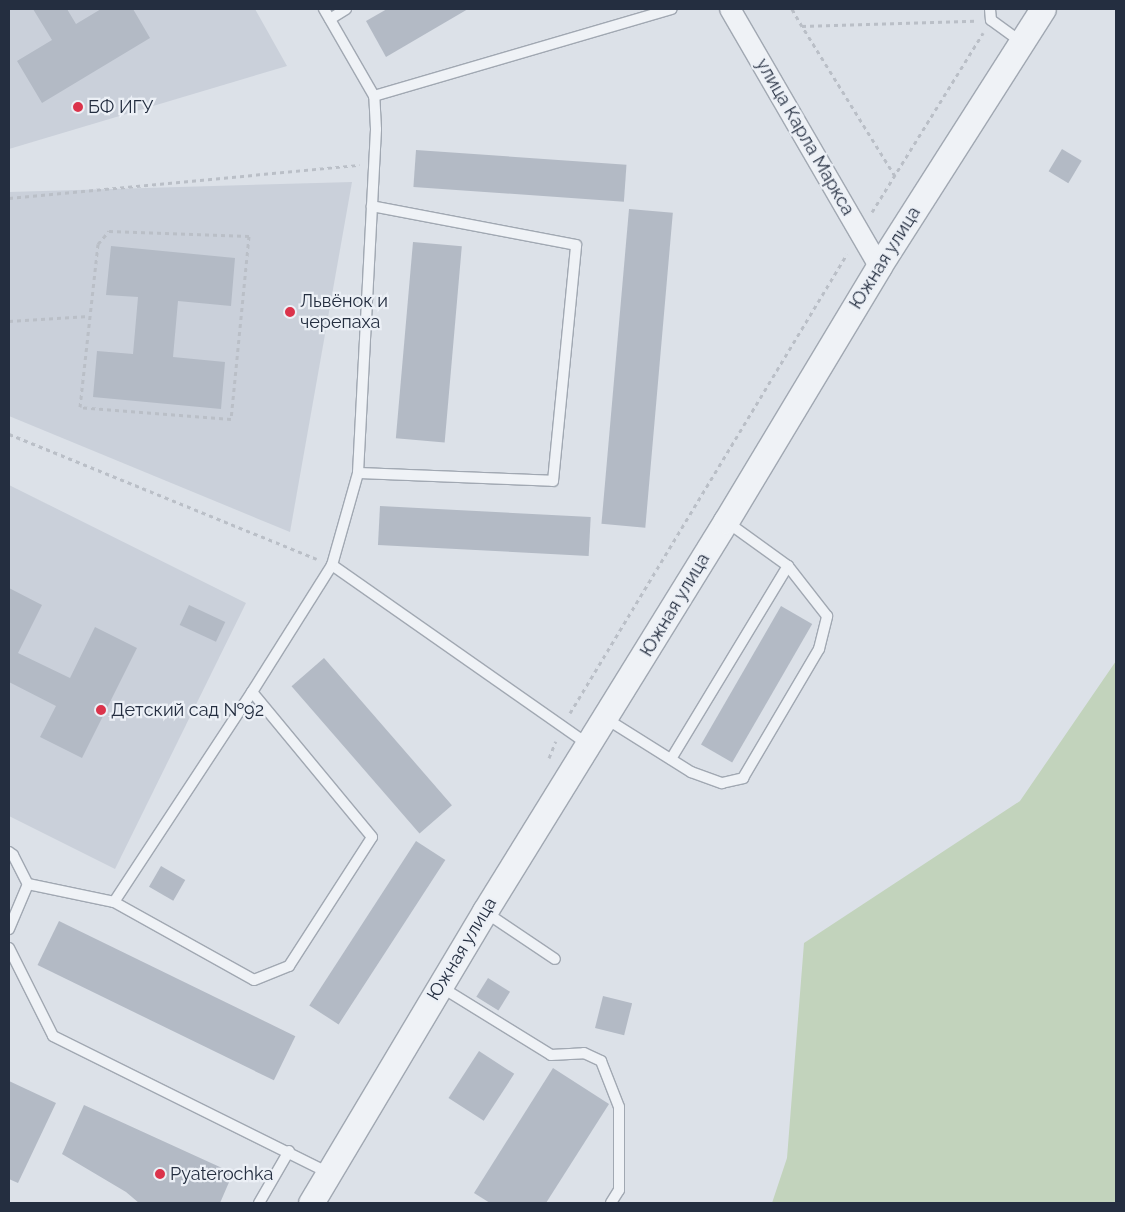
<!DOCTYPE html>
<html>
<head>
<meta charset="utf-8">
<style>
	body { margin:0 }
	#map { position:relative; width:1125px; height:1212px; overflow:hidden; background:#dce1e8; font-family:Raleway,sans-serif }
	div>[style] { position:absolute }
	.built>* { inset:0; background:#cad0da }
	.green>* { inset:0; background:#c2d3bc }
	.building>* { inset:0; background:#b3bac5; transform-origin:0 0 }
	.path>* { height:3px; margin-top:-1.5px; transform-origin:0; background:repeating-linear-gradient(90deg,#babfc7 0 4px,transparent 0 8px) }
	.roads { filter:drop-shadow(1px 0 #a1a8b2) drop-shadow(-1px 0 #a1a8b2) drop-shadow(0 1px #a1a8b2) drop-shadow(0 -1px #a1a8b2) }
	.service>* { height:10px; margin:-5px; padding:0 5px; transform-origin:5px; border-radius:5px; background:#eff2f6 }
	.minor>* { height:20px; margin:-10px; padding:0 10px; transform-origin:10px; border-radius:10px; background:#eff2f6 }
	.tertiary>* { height:25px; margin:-12.5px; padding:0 12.5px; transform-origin:12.5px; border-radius:12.5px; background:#eff2f6 }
	.dots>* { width:14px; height:14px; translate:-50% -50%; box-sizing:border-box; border:2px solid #ecf0f6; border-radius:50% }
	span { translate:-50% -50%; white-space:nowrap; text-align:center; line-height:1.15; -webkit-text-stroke:4.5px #ecf0f6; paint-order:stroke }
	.poi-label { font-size:18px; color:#242e40 }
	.left { translate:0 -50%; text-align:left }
	.street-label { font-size:18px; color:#242e40 }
	.frame { position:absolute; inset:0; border:10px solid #242e40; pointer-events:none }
</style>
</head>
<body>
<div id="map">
	<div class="built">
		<div style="clip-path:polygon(9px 9px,255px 9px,287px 66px,9px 149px)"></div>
		<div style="clip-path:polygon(352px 182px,290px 532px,9px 416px,9px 192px)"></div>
		<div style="clip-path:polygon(9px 485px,246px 603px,115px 869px,9px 816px)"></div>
	</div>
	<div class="green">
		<div style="clip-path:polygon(1116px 661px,1116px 1203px,772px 1203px,787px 1158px,804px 943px,1020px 801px)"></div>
	</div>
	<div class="building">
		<div style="clip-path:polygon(33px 9px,67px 9px,76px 24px,101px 9px,133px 9px,150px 38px,42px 103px,17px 61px,52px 40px)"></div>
		<div style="clip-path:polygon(387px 9px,468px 9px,386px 57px,366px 21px)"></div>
		<div style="left:1062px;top:149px;width:23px;height:26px;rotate:31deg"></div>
		<div style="left:416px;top:150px;width:211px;height:37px;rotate:4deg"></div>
		<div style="left:629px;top:209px;width:44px;height:316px;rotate:5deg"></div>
		<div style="left:413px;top:242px;width:49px;height:197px;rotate:5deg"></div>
		<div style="clip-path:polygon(111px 246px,235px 258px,231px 306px,178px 301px,173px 357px,225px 362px,221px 409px,93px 397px,97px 351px,133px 354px,138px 297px,106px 295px)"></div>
		<div style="left:380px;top:506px;width:211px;height:39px;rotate:3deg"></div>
		<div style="clip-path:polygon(9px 588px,42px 605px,18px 653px,70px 678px,95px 627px,137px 648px,82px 758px,40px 737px,56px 706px,9px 682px)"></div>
		<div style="left:189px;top:605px;width:40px;height:22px;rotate:25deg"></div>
		<div style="left:781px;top:606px;width:36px;height:160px;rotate:30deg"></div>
		<div style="left:324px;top:658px;width:195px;height:43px;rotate:49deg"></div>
		<div style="left:416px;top:841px;width:35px;height:196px;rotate:33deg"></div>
		<div style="left:161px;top:866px;width:28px;height:24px;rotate:30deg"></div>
		<div style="left:59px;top:921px;width:263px;height:49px;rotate:26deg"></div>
		<div style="left:488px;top:978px;width:26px;height:22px;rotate:32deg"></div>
		<div style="left:603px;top:996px;width:30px;height:33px;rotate:14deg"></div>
		<div style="left:479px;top:1051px;width:42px;height:56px;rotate:33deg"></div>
		<div style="clip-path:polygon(553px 1068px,609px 1104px,546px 1203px,490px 1203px,474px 1193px)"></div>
		<div style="clip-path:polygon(9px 1081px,56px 1103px,18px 1183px,9px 1179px)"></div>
		<div style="clip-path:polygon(84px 1105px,233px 1173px,220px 1203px,139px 1203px,126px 1192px,62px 1154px)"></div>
	</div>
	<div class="path">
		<div style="left:792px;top:9px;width:20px;rotate:60deg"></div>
		<div style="left:895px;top:176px;width:176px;rotate:-121.8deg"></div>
		<div style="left:802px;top:26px;width:173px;rotate:-1.7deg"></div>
		<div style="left:9px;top:198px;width:352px;rotate:-5.4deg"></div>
		<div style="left:872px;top:212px;width:211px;rotate:-58.2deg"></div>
		<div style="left:109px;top:231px;width:140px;rotate:2deg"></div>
		<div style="left:249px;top:236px;width:184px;rotate:95.6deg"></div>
		<div style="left:231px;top:419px;width:151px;rotate:-175.5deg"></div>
		<div style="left:80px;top:407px;width:164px;rotate:-83.7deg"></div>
		<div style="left:98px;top:244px;width:17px;rotate:-50deg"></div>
		<div style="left:9px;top:321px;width:80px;rotate:-3.6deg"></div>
		<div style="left:9px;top:434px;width:332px;rotate:22.1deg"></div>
		<div style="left:570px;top:713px;width:536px;rotate:-58.89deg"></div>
		<div style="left:549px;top:758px;width:18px;rotate:-68deg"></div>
	</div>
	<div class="roads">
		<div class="service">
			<div style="left:990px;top:9px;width:11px;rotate:85deg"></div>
			<div style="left:991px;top:20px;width:37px;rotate:36deg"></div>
			<div style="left:330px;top:19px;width:19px;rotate:-32deg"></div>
			<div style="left:374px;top:96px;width:310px;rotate:-16.3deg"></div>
			<div style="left:358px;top:473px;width:195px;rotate:2.3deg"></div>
			<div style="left:553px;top:481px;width:237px;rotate:-84.4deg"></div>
			<div style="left:576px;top:245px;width:208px;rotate:-169.2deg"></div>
			<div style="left:332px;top:565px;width:312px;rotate:35deg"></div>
			<div style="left:605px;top:718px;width:102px;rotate:32.1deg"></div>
			<div style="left:691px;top:772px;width:33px;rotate:20deg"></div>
			<div style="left:722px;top:783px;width:22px;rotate:-13deg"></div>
			<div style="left:743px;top:778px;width:150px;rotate:-59.5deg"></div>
			<div style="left:819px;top:649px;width:34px;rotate:-76deg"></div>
			<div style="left:827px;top:616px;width:63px;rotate:-128deg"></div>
			<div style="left:788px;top:566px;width:75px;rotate:-144.2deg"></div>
			<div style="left:671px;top:759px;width:226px;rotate:-58.8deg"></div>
			<div style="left:9px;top:852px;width:5px;rotate:37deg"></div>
			<div style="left:13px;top:855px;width:33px;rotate:63deg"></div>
			<div style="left:28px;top:884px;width:49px;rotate:112.9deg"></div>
			<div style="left:28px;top:884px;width:88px;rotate:11.8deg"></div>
			<div style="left:114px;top:902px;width:251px;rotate:-56.7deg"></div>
			<div style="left:252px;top:692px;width:150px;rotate:-57.8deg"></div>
			<div style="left:332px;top:565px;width:96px;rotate:-74.2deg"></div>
			<div style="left:358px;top:473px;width:344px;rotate:-87deg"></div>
			<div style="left:376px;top:129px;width:33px;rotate:-93deg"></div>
			<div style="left:374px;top:96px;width:100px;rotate:-119.9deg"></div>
			<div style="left:114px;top:902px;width:160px;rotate:29.1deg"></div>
			<div style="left:254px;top:980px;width:38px;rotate:-22deg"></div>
			<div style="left:289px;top:966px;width:153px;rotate:-57.2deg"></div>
			<div style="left:372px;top:837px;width:188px;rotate:-129.6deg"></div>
			<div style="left:485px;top:912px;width:84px;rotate:33.9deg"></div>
			<div style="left:9px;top:948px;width:98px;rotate:63.4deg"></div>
			<div style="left:53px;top:1036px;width:308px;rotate:26.4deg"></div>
			<div style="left:441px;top:987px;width:129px;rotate:31.7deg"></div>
			<div style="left:551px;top:1055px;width:33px;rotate:-3deg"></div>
			<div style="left:584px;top:1053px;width:19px;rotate:25deg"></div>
			<div style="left:601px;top:1061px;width:49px;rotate:68.6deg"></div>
			<div style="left:619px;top:1107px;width:83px;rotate:90deg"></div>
			<div style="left:619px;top:1190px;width:15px;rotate:122deg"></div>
			<div style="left:259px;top:1203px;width:60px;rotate:-60deg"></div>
		</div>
		<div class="minor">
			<div style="left:730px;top:9px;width:297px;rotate:59.9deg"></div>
		</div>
		<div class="tertiary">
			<div style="left:311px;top:1203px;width:340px;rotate:-59.2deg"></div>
			<div style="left:485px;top:911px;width:458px;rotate:-58.3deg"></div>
			<div style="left:726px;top:521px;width:297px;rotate:-59deg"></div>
			<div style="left:879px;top:266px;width:305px;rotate:-57.5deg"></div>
		</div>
	</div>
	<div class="dots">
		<div style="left:78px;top:107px;background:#db334b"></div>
		<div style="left:290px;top:312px;background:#db334b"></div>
		<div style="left:101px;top:710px;background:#db334b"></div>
		<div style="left:160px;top:1174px;background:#db334b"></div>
	</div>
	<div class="poi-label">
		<span class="left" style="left:88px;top:107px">БФ ИГУ</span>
		<span class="left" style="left:300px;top:312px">Львёнок и<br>черепаха</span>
		<span class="left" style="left:111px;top:710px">Детский сад №92</span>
		<span class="left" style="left:170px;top:1174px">Pyaterochka</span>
	</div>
	<div class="street-label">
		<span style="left:805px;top:137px;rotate:60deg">улица Карла Маркса</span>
		<span style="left:885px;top:258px;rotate:-58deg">Южная улица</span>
		<span style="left:675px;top:605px;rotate:-59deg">Южная улица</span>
		<span style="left:462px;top:949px;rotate:-59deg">Южная улица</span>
	</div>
	<div class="frame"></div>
</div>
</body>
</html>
